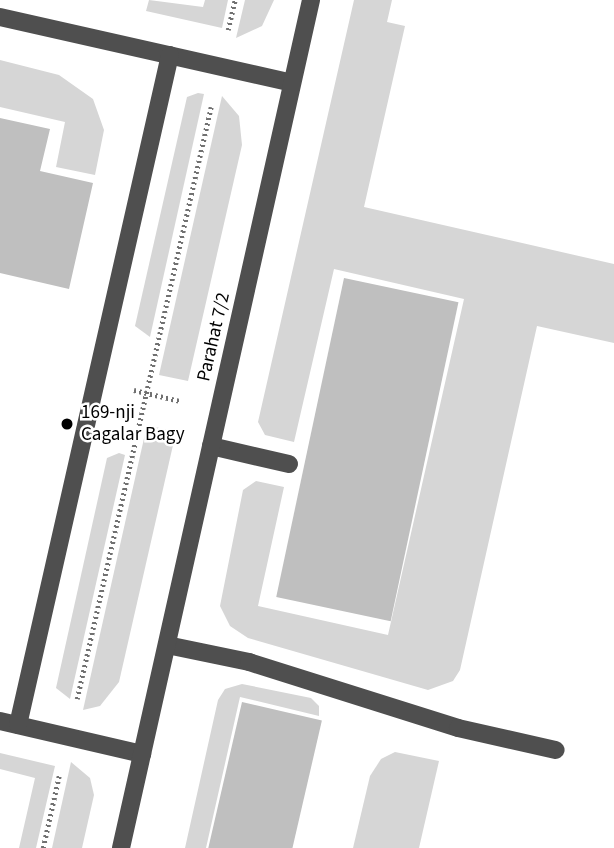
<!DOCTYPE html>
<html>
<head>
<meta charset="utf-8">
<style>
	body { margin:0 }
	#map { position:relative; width:614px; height:848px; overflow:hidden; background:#fff; font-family:"Source Sans 3",sans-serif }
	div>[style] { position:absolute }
	.green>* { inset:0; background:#d6d6d6 }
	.building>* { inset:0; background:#bfbfbf; transform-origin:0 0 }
	.path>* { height:4.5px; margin-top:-2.25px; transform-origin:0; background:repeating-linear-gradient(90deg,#717171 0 2px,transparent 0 5.5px) }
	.minor>* { height:18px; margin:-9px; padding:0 9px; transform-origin:9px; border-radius:9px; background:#4f4f4f }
	.dots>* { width:19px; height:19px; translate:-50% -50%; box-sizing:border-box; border:4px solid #fff; border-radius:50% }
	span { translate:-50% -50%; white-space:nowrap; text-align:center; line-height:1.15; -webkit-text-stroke:5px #fff; paint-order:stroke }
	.street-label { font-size:19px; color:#000 }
	.poi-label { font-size:19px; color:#000 }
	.left { translate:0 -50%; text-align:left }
</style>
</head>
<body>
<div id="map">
	<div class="green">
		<div style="clip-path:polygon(149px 0,203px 7px,205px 0,228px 0,222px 28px,146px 11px)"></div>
		<div style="clip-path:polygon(245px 0,274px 0,262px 26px,236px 38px)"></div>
		<div style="clip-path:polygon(354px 0,392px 0,387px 22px,405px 26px,364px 207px,614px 264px,614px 343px,537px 326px,460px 670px,453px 681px,428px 690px,248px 638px,230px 626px,220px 606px,243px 490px,256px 481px,284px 487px,258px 606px,388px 635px,464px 299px,334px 269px,294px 442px,265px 435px,258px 422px)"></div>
		<div style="clip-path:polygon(0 60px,59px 75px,93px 99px,104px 130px,95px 175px,56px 167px,65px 122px,0 107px)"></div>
		<div style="clip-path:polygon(198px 93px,204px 94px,150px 337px,135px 326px,187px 97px)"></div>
		<div style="clip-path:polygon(222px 96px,239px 116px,242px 145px,188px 381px,159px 375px)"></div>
		<div style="clip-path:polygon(147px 425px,176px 432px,119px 682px,100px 706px,83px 710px)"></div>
		<div style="clip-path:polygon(119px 453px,125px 455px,70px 699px,56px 688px,107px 458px)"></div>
		<div style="clip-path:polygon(242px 684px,311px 698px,319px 706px,319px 716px,240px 697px,206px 848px,185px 848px,218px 700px,225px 689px)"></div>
		<div style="clip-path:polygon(395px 752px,439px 761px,419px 848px,353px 848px,370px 776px,381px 759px)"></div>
		<div style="clip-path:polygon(0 753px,55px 766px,36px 848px,19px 848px,35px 778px,0 769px)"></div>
		<div style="clip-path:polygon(71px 762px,90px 778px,94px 795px,82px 848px,52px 848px)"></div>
	</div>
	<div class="building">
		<div style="clip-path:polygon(0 118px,50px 129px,40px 171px,93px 183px,69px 289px,0 273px)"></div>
		<div style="left:344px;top:278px;width:117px;height:326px;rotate:12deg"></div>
		<div style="left:242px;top:702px;width:82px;height:150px;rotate:13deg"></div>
	</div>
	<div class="path">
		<div style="left:228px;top:30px;width:31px;rotate:-77deg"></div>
		<div style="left:134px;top:390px;width:47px;rotate:13.4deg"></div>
		<div style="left:77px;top:699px;width:607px;rotate:-77.25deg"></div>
		<div style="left:43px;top:848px;width:74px;rotate:-77.5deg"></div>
	</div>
	<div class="minor">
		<div style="left:0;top:17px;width:299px;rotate:12.7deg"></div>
		<div style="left:211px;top:446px;width:80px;rotate:13deg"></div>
		<div style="left:167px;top:645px;width:84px;rotate:11.7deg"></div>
		<div style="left:249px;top:662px;width:219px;rotate:17.5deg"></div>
		<div style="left:458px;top:728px;width:100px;rotate:12.7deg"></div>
		<div style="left:0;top:721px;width:146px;rotate:13.1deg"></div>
		<div style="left:18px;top:725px;width:687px;rotate:-77.22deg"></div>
		<div style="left:121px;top:848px;width:869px;rotate:-77.37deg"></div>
	</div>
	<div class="dots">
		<div style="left:67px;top:424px;background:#000"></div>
	</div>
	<div class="street-label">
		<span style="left:214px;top:337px;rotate:-77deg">Parahat 7/2</span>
	</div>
	<div class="poi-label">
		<span class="left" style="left:81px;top:424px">169-nji<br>Cagalar Bagy</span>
	</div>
</div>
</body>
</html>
